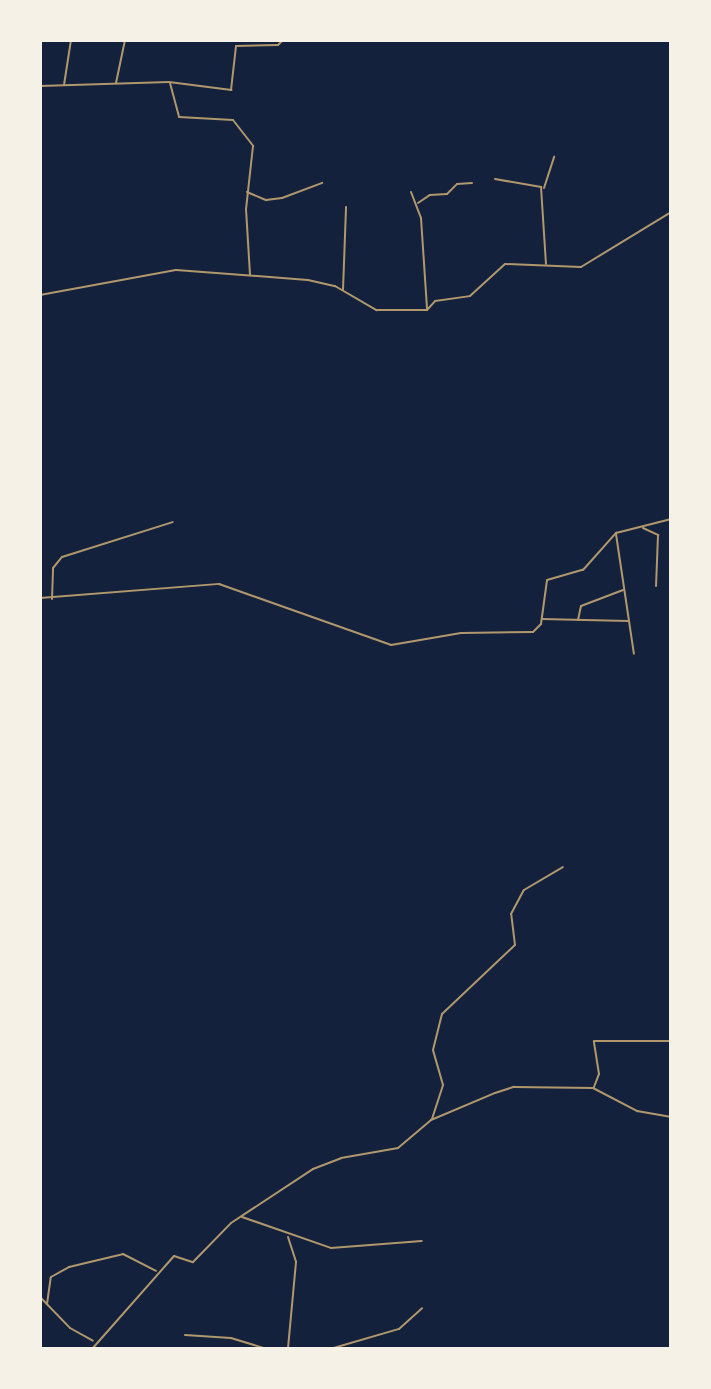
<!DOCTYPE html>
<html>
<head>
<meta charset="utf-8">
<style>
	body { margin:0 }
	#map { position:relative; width:711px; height:1389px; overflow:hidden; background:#14213d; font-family:Overpass,sans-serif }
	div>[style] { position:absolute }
	.minor>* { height:2px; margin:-1px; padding:0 1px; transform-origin:1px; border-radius:1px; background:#b1986c }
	span { translate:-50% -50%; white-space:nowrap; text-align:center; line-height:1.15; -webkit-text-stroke:8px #f6f1e7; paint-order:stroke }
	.frame { position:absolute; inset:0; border:42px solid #f6f1e7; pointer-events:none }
</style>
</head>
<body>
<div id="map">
	<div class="minor">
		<div style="left:116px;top:83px;width:44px;rotate:-78.2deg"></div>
		<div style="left:170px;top:83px;width:35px;rotate:75deg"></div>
		<div style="left:179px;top:117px;width:54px;rotate:3.2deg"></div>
		<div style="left:233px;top:120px;width:33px;rotate:52deg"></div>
		<div style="left:253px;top:146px;width:63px;rotate:96.3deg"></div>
		<div style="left:246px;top:209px;width:66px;rotate:86.5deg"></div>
		<div style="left:64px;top:85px;width:46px;rotate:-81.2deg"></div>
		<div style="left:40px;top:86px;width:129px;rotate:-1.8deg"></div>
		<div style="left:169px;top:82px;width:63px;rotate:7.4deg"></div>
		<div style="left:231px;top:90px;width:44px;rotate:-83.5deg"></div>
		<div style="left:236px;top:46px;width:42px;rotate:-1.4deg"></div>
		<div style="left:278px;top:45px;width:7px;rotate:-45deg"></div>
		<div style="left:495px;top:179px;width:47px;rotate:9.9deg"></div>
		<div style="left:541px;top:187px;width:77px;rotate:86.3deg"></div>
		<div style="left:544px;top:188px;width:33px;rotate:-72deg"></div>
		<div style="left:247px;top:192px;width:21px;rotate:23deg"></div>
		<div style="left:266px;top:200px;width:16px;rotate:-7deg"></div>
		<div style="left:282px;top:198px;width:43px;rotate:-20.6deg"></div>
		<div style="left:411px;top:192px;width:28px;rotate:69deg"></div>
		<div style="left:421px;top:218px;width:91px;rotate:86.2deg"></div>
		<div style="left:418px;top:203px;width:14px;rotate:-34deg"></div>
		<div style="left:430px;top:195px;width:17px;rotate:-3deg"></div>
		<div style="left:447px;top:194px;width:14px;rotate:-45deg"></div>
		<div style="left:457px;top:184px;width:15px;rotate:-4deg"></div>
		<div style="left:343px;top:290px;width:83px;rotate:-87.9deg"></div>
		<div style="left:40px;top:295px;width:138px;rotate:-10.4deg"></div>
		<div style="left:176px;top:270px;width:132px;rotate:4.3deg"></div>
		<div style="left:308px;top:280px;width:28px;rotate:13deg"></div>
		<div style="left:335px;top:286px;width:48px;rotate:30.3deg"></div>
		<div style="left:376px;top:310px;width:51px"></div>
		<div style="left:427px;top:310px;width:12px;rotate:-48deg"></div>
		<div style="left:435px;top:301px;width:35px;rotate:-8deg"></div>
		<div style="left:470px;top:296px;width:47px;rotate:-42.4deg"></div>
		<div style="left:505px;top:264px;width:76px;rotate:2.3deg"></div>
		<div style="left:581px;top:267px;width:105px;rotate:-31.4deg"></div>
		<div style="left:643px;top:528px;width:17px;rotate:25deg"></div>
		<div style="left:658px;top:535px;width:51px;rotate:92.2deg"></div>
		<div style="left:616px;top:534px;width:121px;rotate:81.5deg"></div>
		<div style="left:40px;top:598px;width:180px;rotate:-4.5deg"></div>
		<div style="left:219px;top:584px;width:182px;rotate:19.5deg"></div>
		<div style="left:391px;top:645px;width:71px;rotate:-9.7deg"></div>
		<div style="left:461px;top:633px;width:72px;rotate:-0.8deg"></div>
		<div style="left:533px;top:632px;width:11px;rotate:-45deg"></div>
		<div style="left:541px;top:624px;width:44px;rotate:-82.2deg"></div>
		<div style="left:547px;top:580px;width:37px;rotate:-16deg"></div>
		<div style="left:583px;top:570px;width:50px;rotate:-48.3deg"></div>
		<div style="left:616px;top:533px;width:57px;rotate:-14.3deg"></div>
		<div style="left:52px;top:599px;width:31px;rotate:-88deg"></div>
		<div style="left:53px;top:568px;width:14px;rotate:-51deg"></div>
		<div style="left:62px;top:557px;width:116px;rotate:-17.5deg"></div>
		<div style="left:542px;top:619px;width:86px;rotate:1.3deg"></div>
		<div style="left:578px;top:620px;width:14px;rotate:-78deg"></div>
		<div style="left:581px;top:606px;width:45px;rotate:-20.9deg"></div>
		<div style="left:594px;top:1087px;width:14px;rotate:-69deg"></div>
		<div style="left:599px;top:1074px;width:33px;rotate:-99deg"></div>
		<div style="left:594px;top:1041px;width:77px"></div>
		<div style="left:432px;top:1119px;width:36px;rotate:-72deg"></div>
		<div style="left:443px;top:1085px;width:36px;rotate:-106deg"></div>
		<div style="left:433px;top:1050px;width:37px;rotate:-76deg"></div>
		<div style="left:442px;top:1014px;width:100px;rotate:-43.4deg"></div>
		<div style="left:515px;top:945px;width:31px;rotate:-97deg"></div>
		<div style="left:511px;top:914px;width:27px;rotate:-62deg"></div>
		<div style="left:524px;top:890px;width:45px;rotate:-30.5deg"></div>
		<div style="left:242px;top:1217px;width:94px;rotate:19.2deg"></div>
		<div style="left:331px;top:1248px;width:91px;rotate:-4.4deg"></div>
		<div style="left:288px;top:1237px;width:26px;rotate:72deg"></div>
		<div style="left:296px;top:1262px;width:87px;rotate:95.3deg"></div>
		<div style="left:40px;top:1297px;width:43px;rotate:45.9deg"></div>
		<div style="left:70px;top:1328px;width:26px;rotate:29deg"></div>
		<div style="left:47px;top:1304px;width:27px;rotate:-82deg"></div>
		<div style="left:51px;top:1277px;width:21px;rotate:-29deg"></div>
		<div style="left:69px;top:1267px;width:56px;rotate:-13.5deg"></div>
		<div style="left:123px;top:1254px;width:37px;rotate:27deg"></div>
		<div style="left:185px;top:1335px;width:46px;rotate:3.7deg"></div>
		<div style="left:231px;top:1338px;width:38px;rotate:17deg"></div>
		<div style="left:92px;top:1349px;width:124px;rotate:-48.6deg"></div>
		<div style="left:174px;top:1256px;width:20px;rotate:18deg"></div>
		<div style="left:193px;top:1262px;width:54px;rotate:-45.7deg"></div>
		<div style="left:231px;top:1223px;width:98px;rotate:-33.4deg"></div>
		<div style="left:313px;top:1169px;width:30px;rotate:-21deg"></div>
		<div style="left:341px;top:1158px;width:58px;rotate:-10deg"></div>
		<div style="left:398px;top:1148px;width:43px;rotate:-40.3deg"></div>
		<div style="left:431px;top:1120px;width:69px;rotate:-22.9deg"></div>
		<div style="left:495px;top:1093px;width:20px;rotate:-18deg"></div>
		<div style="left:514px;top:1087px;width:79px;rotate:0.7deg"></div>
		<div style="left:593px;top:1088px;width:50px;rotate:27.6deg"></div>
		<div style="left:637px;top:1111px;width:35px;rotate:10deg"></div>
		<div style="left:330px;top:1349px;width:72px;rotate:-16.2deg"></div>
		<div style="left:399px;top:1329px;width:31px;rotate:-42deg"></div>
	</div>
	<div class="frame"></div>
</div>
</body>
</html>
